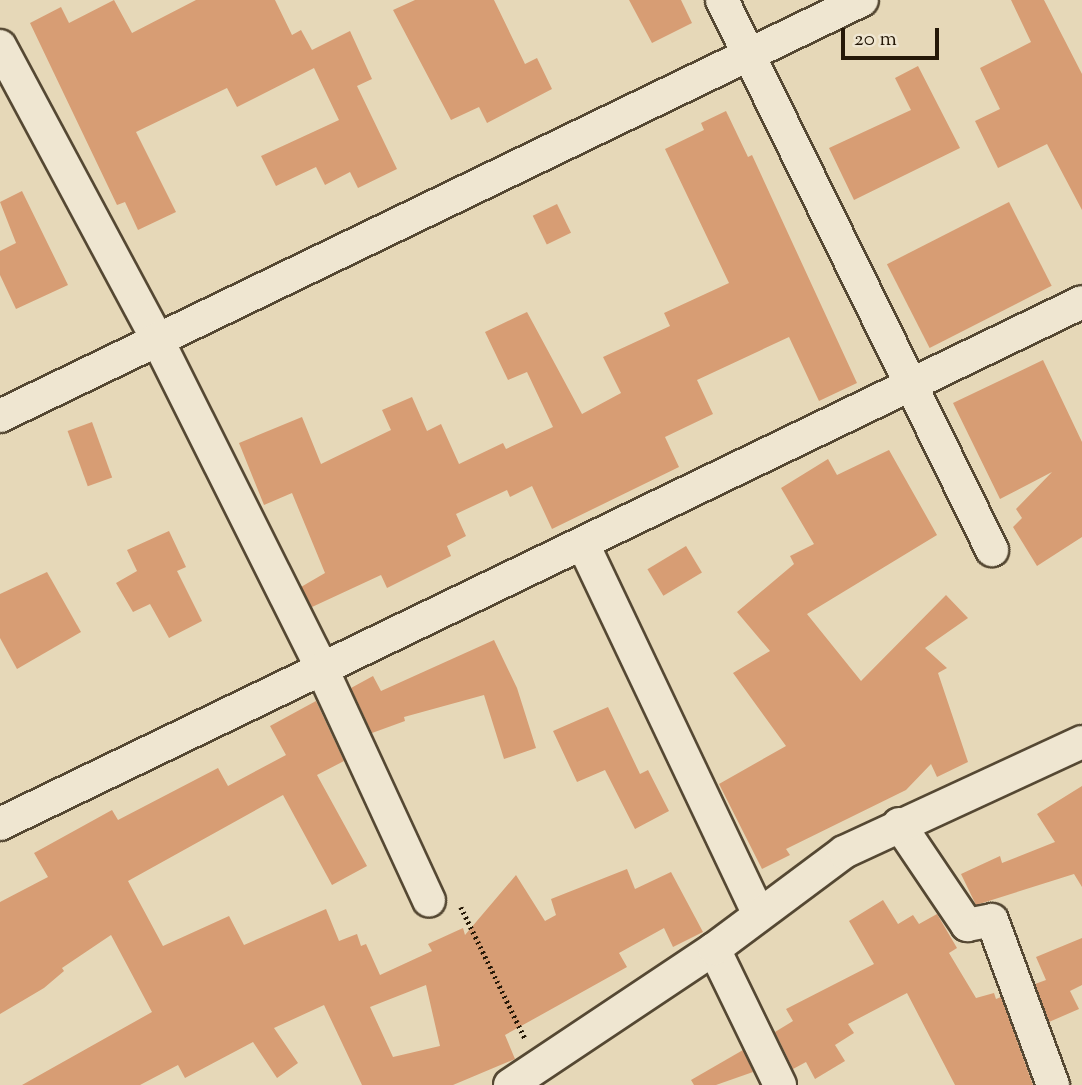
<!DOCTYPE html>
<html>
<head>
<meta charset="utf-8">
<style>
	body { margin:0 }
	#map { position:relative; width:1082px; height:1085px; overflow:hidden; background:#e6d8b8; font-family:"Sorts Mill Goudy",serif }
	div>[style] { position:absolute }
	.building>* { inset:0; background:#d79d74; transform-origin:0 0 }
	.path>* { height:4.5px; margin-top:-2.25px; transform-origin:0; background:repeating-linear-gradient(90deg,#251807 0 2px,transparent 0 5.5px) }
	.roads { filter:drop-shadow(2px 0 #554833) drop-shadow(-2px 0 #554833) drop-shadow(0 2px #554833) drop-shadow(0 -2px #554833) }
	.street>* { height:32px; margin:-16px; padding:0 16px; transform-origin:16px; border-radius:16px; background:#efe6d1 }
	span { translate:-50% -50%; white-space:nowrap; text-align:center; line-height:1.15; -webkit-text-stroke:5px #efe6d1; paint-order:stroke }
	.scale { position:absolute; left:841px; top:28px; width:98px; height:32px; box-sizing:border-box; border:4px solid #251807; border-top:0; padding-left:9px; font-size:21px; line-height:24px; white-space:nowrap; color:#251807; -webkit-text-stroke:5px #efe6d1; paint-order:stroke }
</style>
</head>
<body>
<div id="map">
	<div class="building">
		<div style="clip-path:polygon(114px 0,132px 33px,196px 0,275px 0,292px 35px,301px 30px,312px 50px,350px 31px,372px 79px,357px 86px,397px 169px,358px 188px,350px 172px,325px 185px,316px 167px,276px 186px,261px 156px,339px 120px,314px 68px,237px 107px,227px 88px,136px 132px,176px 212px,138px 230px,125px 202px,117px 205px,30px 23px,61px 7px,69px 23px)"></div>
		<div style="clip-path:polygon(415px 0,494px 0,525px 64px,537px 58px,552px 89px,487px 123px,479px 107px,451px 120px,393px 10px)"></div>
		<div style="clip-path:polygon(629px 0,681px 0,692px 23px,652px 43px)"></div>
		<div style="clip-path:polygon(1011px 0,1044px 0,1082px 74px,1082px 210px,1047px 144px,998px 168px,975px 121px,1000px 109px,980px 68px,1031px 42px)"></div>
		<div style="clip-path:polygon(918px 66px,960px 148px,854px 200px,829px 148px,911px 110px,895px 78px)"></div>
		<div style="clip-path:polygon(726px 111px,748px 157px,752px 155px,857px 383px,819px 401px,789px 337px,697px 380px,713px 414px,665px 437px,679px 467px,552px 529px,532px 486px,510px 497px,507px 490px,456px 514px,466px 536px,447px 546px,451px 556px,387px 588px,381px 575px,312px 607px,301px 587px,325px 573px,292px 493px,264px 505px,239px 443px,302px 417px,321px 464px,391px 430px,382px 410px,412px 397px,427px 431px,441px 424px,459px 464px,503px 443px,506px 449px,553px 427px,527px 372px,508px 380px,485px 332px,527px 312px,582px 414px,621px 393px,603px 357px,670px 326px,664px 313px,729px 283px,665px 149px,704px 130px,701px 123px)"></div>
		<div style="clip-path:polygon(22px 191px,68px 285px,16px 309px,0 275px,0 251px,16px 243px,0 202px)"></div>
		<div style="left:1009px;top:202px;width:94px;height:137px;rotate:63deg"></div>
		<div style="left:557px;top:204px;width:32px;height:27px;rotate:64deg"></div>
		<div style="clip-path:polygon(1043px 360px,1082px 442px,1082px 537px,1037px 566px,1013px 527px,1022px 518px,1016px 509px,1052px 472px,1000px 499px,953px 403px)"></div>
		<div style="left:92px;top:422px;width:59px;height:26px;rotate:70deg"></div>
		<div style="clip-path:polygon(889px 450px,937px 535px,807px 614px,861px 681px,946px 595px,968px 618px,925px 648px,947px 668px,938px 673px,968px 762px,937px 777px,931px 764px,906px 790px,786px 849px,790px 855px,762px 869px,719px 784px,786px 746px,733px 673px,770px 651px,737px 612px,794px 564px,790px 556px,814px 544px,781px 488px,828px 459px,837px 475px)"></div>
		<div style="clip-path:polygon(169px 531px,186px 567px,177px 571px,202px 621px,169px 638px,150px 604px,133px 612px,116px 583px,137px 571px,127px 550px)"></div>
		<div style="left:686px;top:546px;width:31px;height:45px;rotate:59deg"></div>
		<div style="clip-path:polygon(47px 572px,81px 632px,17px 669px,0 638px,0 594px)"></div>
		<div style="clip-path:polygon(494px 640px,517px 688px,536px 748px,504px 759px,484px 695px,404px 717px,405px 721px,372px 733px,351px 688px,373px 676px,381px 691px)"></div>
		<div style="clip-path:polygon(evenodd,316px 701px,344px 761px,317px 775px,367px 866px,332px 885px,283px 795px,128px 881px,163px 946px,229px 916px,244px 945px,326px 909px,339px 941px,357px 934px,361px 946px,366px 944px,380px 975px,432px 951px,428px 944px,463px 928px,465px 935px,516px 875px,545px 921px,556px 915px,551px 899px,627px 869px,635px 889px,671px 872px,703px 932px,673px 947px,664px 928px,619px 953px,627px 967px,505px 1035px,515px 1059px,453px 1085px,362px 1085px,324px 1005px,274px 1028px,298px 1063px,277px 1078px,253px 1042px,185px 1078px,178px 1065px,140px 1085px,22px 1085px,152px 1012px,111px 935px,62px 968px,64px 971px,44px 988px,0 1014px,0 902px,48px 877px,34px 853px,112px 810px,118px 820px,218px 768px,228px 786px,286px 755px,270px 726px,316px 701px,426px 985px,440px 1046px,393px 1057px,370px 1007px,426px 985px)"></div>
		<div style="clip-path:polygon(608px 707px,640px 774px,648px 770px,669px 811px,635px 829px,605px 770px,577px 782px,553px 731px)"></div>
		<div style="clip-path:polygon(1082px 786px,1082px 887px,1074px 874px,976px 905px,961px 874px,1000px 856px,1002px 863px,1055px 842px,1037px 814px)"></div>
		<div style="clip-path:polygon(883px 900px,898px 924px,913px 915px,919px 924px,937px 914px,957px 948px,949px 953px,976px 998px,994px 993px,996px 999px,1001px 997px,1033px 1085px,955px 1085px,907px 993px,848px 1024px,854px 1033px,835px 1045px,845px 1061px,815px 1079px,806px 1062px,793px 1069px,775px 1032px,793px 1021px,786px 1009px,874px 964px,849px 921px)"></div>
		<div style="clip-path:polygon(1082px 938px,1082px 985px,1070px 991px,1079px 1009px,1049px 1022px,1035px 984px,1046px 980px,1036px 957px)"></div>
		<div style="clip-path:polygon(743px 1050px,753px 1072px,716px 1085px,694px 1085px,691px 1080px)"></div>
	</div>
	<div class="path">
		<div style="left:461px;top:907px;width:146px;rotate:64deg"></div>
	</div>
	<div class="roads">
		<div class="street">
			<div style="left:722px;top:0;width:613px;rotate:63.85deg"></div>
			<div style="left:0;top:46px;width:332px;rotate:61.8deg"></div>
			<div style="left:157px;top:339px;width:369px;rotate:63.4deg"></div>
			<div style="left:322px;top:669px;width:255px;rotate:65.2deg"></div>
			<div style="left:0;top:416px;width:957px;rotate:-25.76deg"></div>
			<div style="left:583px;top:544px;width:408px;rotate:64.6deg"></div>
			<div style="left:0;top:824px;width:1201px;rotate:-25.75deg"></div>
			<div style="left:899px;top:824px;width:122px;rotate:56deg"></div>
			<div style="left:967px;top:925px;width:25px;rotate:-11deg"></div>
			<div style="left:992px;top:920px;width:176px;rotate:69.7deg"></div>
			<div style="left:714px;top:949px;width:151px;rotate:64.1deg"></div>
			<div style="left:510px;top:1085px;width:245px;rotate:-33.7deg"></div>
			<div style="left:714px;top:949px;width:162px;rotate:-36.7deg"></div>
			<div style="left:844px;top:852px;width:262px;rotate:-24.8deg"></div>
		</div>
	</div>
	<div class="scale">20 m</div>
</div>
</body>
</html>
